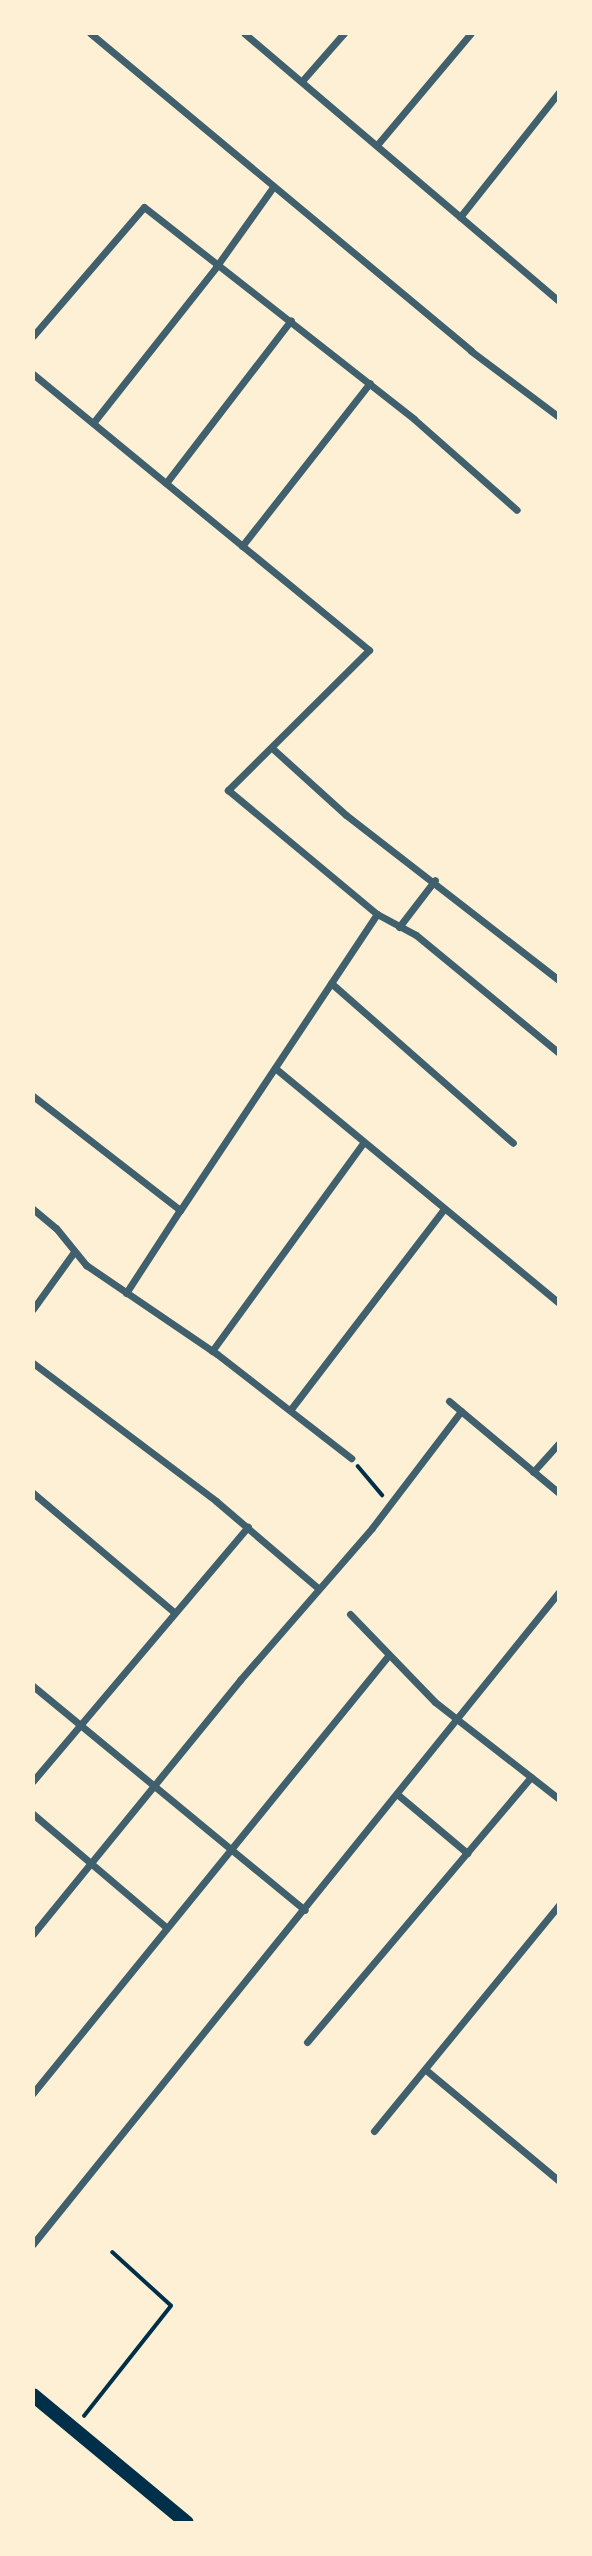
<!DOCTYPE html>
<html>
<head>
<meta charset="utf-8">
<style>
	body { margin:0 }
	#map { position:relative; width:592px; height:2556px; overflow:hidden; background:#fdf0d5; font-family:Barlow,sans-serif }
	div>[style] { position:absolute }
	.path>* { height:3.5px; margin:-1.75px; padding:0 1.75px; transform-origin:1.75px; border-radius:1.75px; background:#003049 }
	.minor>* { height:7px; margin:-3.5px; padding:0 3.5px; transform-origin:3.5px; border-radius:3.5px; background:#3f606c }
	.secondary>* { height:14px; margin:-7px; padding:0 7px; transform-origin:7px; border-radius:7px; background:#003049 }
	span { translate:-50% -50%; white-space:nowrap; text-align:center; line-height:1.15; -webkit-text-stroke:6px #fdf0d5; paint-order:stroke }
	.frame { position:absolute; inset:0; border:35px solid #fdf0d5; pointer-events:none }
</style>
</head>
<body>
<div id="map">
	<div class="path">
		<div style="left:358px;top:1466px;width:38px;rotate:50deg"></div>
		<div style="left:84px;top:2416px;width:140px;rotate:-51.7deg"></div>
		<div style="left:171px;top:2306px;width:79px;rotate:-137.6deg"></div>
	</div>
	<div class="minor">
		<div style="left:90px;top:33px;width:496px;rotate:39.8deg"></div>
		<div style="left:471px;top:351px;width:110px;rotate:36.9deg"></div>
		<div style="left:244px;top:33px;width:414px;rotate:40.4deg"></div>
		<div style="left:302px;top:81px;width:64px;rotate:-48.8deg"></div>
		<div style="left:377px;top:145px;width:146px;rotate:-50deg"></div>
		<div style="left:460px;top:217px;width:159px;rotate:-51.6deg"></div>
		<div style="left:33px;top:336px;width:170px;rotate:-49.3deg"></div>
		<div style="left:144px;top:207px;width:343px;rotate:38.1deg"></div>
		<div style="left:414px;top:419px;width:137px;rotate:41.5deg"></div>
		<div style="left:33px;top:374px;width:435px;rotate:39.4deg"></div>
		<div style="left:369px;top:650px;width:199px;rotate:135.2deg"></div>
		<div style="left:228px;top:790px;width:194px;rotate:39.8deg"></div>
		<div style="left:377px;top:914px;width:356px;rotate:123.6deg"></div>
		<div style="left:180px;top:1210px;width:186px;rotate:-142.2deg"></div>
		<div style="left:93px;top:423px;width:199px;rotate:-51.7deg"></div>
		<div style="left:216px;top:267px;width:98px;rotate:-54.5deg"></div>
		<div style="left:166px;top:483px;width:205px;rotate:-52.5deg"></div>
		<div style="left:242px;top:546px;width:207px;rotate:-51.9deg"></div>
		<div style="left:272px;top:748px;width:100px;rotate:42.2deg"></div>
		<div style="left:346px;top:815px;width:269px;rotate:37.8deg"></div>
		<div style="left:377px;top:914px;width:44px;rotate:28.3deg"></div>
		<div style="left:416px;top:935px;width:185px;rotate:39.5deg"></div>
		<div style="left:399px;top:927px;width:59px;rotate:-52.5deg"></div>
		<div style="left:331px;top:983px;width:242px;rotate:41.3deg"></div>
		<div style="left:275px;top:1068px;width:369px;rotate:39.6deg"></div>
		<div style="left:33px;top:1209px;width:30px;rotate:40deg"></div>
		<div style="left:56px;top:1228px;width:48px;rotate:51deg"></div>
		<div style="left:86px;top:1265px;width:158px;rotate:34.2deg"></div>
		<div style="left:217px;top:1354px;width:170px;rotate:37.8deg"></div>
		<div style="left:126px;top:1293px;width:99px;rotate:-57deg"></div>
		<div style="left:33px;top:1309px;width:70px;rotate:-54.3deg"></div>
		<div style="left:212px;top:1351px;width:258px;rotate:-54deg"></div>
		<div style="left:33px;top:1363px;width:229px;rotate:37deg"></div>
		<div style="left:216px;top:1501px;width:135px;rotate:40.5deg"></div>
		<div style="left:449px;top:1401px;width:143px;rotate:39.9deg"></div>
		<div style="left:291px;top:1409px;width:252px;rotate:-52.6deg"></div>
		<div style="left:533px;top:1472px;width:39px;rotate:-48deg"></div>
		<div style="left:33px;top:1493px;width:185px;rotate:40.2deg"></div>
		<div style="left:350px;top:1614px;width:122px;rotate:46deg"></div>
		<div style="left:435px;top:1702px;width:157px;rotate:38deg"></div>
		<div style="left:33px;top:1686px;width:352px;rotate:39.5deg"></div>
		<div style="left:33px;top:1781px;width:333px;rotate:-49.8deg"></div>
		<div style="left:397px;top:1794px;width:92px;rotate:40.1deg"></div>
		<div style="left:33px;top:1814px;width:175px;rotate:40.4deg"></div>
		<div style="left:33px;top:1934px;width:328px;rotate:-50.8deg"></div>
		<div style="left:240px;top:1680px;width:201px;rotate:-49deg"></div>
		<div style="left:372px;top:1528px;width:147px;rotate:-52.7deg"></div>
		<div style="left:307px;top:2042px;width:347px;rotate:-49.8deg"></div>
		<div style="left:426px;top:2070px;width:173px;rotate:39.8deg"></div>
		<div style="left:33px;top:2093px;width:563px;rotate:-50.91deg"></div>
		<div style="left:374px;top:2131px;width:292px;rotate:-50.7deg"></div>
		<div style="left:33px;top:2244px;width:838px;rotate:-51.11deg"></div>
	</div>
	<div class="secondary">
		<div style="left:33px;top:2395px;width:200px;rotate:39.7deg"></div>
	</div>
	<div class="frame"></div>
</div>
</body>
</html>
